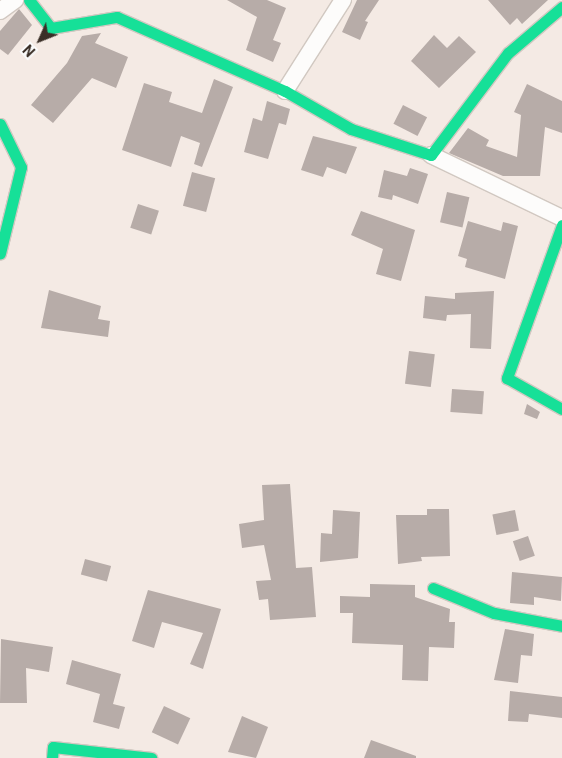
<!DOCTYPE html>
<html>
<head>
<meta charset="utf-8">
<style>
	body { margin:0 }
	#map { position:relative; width:562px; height:758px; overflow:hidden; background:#f4eae4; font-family:Roboto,sans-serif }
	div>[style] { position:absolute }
	.building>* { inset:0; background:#b7aca8; transform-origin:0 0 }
	.roads { filter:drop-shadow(1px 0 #d1c8c1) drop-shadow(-1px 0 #d1c8c1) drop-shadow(0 1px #d1c8c1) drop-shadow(0 -1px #d1c8c1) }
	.street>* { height:16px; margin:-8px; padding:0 8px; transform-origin:8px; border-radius:8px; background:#fdfcfb }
	.fast>* { height:11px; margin:-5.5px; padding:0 5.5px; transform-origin:5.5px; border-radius:5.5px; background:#16e098 }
	span { translate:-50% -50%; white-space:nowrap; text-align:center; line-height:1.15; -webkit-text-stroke:4px #fafafa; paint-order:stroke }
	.north { position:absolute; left:15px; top:15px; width:50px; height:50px; -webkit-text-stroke:4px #fafafa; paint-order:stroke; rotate:226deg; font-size:14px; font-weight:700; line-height:20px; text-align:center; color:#3a2f27 }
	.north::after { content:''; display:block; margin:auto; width:18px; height:22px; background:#3a2f27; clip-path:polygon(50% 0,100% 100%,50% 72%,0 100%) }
</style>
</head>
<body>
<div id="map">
	<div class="building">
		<div style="clip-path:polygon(227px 0,267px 0,286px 8px,273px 40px,281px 43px,273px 62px,246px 50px,257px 17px)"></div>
		<div style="clip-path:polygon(357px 0,379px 0,365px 21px,368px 22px,360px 40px,342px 32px)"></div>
		<div style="clip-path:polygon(488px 0,548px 0,522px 24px,517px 18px,510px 25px)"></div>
		<div style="clip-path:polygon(19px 9px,32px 25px,8px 55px,0 49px,0 31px)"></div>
		<div style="clip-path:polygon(101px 33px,95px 43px,128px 57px,116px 88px,92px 78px,53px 123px,31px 105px,67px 63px,82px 36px)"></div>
		<div style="clip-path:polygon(434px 35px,447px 48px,459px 36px,476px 52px,439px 88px,411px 61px)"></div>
		<div style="clip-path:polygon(214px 79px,233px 87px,202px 167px,194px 164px,200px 143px,181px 136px,171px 167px,122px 150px,144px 83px,172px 92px,169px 102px,202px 113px)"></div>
		<div style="clip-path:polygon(527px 84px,562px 101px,562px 133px,545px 127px,540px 176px,503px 176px,449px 153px,468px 128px,489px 140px,486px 146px,517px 157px,521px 115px,514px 112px)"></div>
		<div style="clip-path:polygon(267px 101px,290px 109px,286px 125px,279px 123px,268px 159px,244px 152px,253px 118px,262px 121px)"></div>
		<div style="left:403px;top:105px;width:27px;height:21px;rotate:27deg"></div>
		<div style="clip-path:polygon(313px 136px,357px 147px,346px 174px,327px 167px,323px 177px,301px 170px)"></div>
		<div style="clip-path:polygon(410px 168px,428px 174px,418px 204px,393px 195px,392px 200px,378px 197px,384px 170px,407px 176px)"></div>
		<div style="left:192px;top:172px;width:24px;height:35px;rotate:15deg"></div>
		<div style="left:447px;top:192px;width:23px;height:31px;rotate:13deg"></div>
		<div style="left:138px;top:204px;width:22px;height:25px;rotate:18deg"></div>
		<div style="clip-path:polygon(361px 211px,415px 230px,401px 281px,376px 274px,383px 249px,351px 235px)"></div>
		<div style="clip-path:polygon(468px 221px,501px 231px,503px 222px,518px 226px,505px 279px,465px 267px,467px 259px,458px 256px)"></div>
		<div style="clip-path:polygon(49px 290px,101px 306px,98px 319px,110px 321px,108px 337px,41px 328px)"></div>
		<div style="clip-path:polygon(494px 291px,491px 349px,470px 348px,471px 314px,447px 315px,446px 321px,423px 318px,425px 296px,455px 299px,455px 293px)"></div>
		<div style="left:409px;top:351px;width:26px;height:33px;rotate:7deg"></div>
		<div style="left:452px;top:389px;width:32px;height:23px;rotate:4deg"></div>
		<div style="clip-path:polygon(527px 404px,540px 412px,537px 419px,524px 414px)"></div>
		<div style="clip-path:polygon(290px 484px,296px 568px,312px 567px,316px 617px,270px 620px,268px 599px,259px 600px,256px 581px,271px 580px,264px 545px,242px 548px,239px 524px,264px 520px,262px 485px)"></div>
		<div style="clip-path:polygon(427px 509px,449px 509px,450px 556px,421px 557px,422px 561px,398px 564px,396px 515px,427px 515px)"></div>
		<div style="clip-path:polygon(333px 510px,360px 512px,358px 558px,320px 562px,321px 533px,332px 534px)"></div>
		<div style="left:515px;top:510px;width:21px;height:23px;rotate:79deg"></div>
		<div style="left:528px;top:536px;width:21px;height:16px;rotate:71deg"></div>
		<div style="left:85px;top:559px;width:27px;height:16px;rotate:15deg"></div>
		<div style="clip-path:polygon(512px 572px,562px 577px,561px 601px,534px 597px,534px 605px,510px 603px)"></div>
		<div style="clip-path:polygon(370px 584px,415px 585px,415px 597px,450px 609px,449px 622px,455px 622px,454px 648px,429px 647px,428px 681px,402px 680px,403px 645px,352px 643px,353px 613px,340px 613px,340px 596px,370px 597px)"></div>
		<div style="clip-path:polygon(148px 590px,221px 609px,203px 669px,190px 664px,203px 633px,162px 622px,154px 648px,132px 641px)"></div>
		<div style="clip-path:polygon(505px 629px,534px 634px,532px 656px,521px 655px,518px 683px,494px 680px)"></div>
		<div style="clip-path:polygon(1px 639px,53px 647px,49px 672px,26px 668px,27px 703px,0 703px)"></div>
		<div style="clip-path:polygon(72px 660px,121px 674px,113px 704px,125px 707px,119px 729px,93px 722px,100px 694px,66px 684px)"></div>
		<div style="clip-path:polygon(510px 691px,562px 697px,562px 718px,529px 714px,528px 722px,508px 721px)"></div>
		<div style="left:164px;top:706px;width:29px;height:29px;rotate:25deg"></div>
		<div style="clip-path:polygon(242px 716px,268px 727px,256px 758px,228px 752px)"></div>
		<div style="clip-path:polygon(371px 740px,416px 756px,416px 758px,364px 758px)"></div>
	</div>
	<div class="roads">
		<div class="street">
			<div style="left:0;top:11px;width:19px;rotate:-36deg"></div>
			<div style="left:285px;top:91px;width:108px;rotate:-57.5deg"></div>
			<div style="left:431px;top:155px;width:145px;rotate:25.7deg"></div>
		</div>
		<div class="fast">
			<div style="left:29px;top:0;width:36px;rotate:52deg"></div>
			<div style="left:51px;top:28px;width:67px;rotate:-9.5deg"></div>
			<div style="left:117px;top:17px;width:184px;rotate:23.8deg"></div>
			<div style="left:285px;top:91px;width:76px;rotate:29.9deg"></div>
			<div style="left:351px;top:129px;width:84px;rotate:18deg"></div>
			<div style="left:431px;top:155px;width:128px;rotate:-53deg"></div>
			<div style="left:508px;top:53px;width:71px;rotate:-40.4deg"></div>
			<div style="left:0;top:124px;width:48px;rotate:64deg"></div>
			<div style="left:21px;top:167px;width:89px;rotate:103.7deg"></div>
			<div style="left:562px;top:225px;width:163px;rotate:109.8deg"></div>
			<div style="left:507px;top:378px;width:63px;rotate:29.4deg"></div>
			<div style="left:433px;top:588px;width:66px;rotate:22.3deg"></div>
			<div style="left:494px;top:613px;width:69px;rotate:10.8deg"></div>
			<div style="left:52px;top:758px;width:11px;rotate:-85deg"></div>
			<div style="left:53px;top:747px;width:99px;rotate:6.4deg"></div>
		</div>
	</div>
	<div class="north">N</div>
</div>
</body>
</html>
